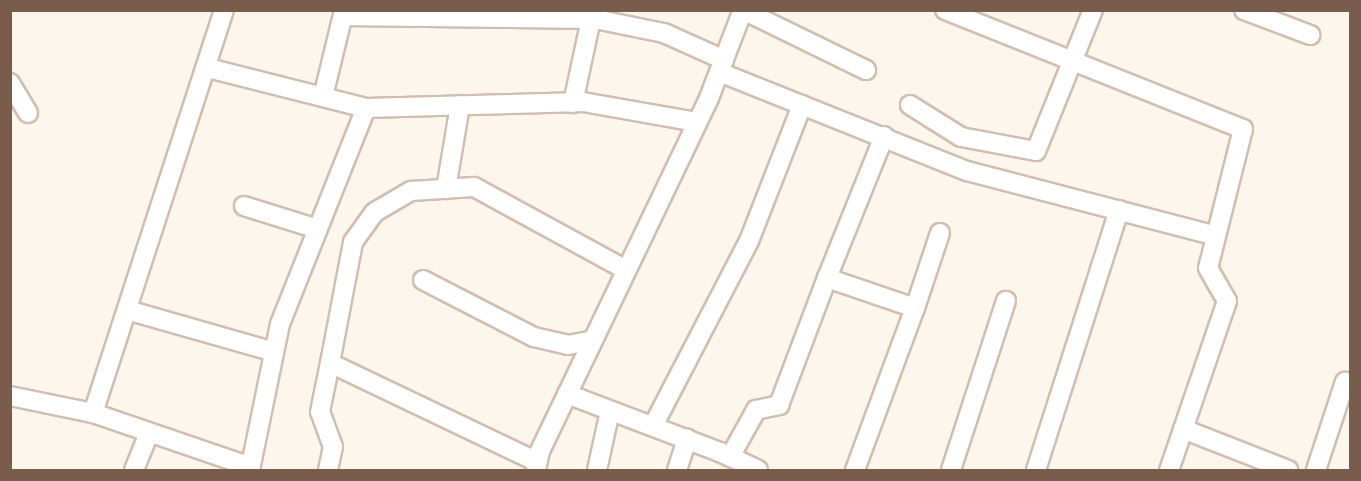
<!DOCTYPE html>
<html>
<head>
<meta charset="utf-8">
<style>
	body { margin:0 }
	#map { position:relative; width:1361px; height:481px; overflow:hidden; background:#fdf6ec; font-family:"DM Sans",sans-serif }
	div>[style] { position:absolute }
	.roads { filter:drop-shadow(2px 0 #d1beb0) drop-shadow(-2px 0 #d1beb0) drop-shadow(0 2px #d1beb0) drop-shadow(0 -2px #d1beb0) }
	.minor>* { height:18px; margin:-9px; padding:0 9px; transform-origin:9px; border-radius:9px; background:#fff }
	span { translate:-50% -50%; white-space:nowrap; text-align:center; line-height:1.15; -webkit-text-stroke:4.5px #fffaf3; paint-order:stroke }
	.frame { position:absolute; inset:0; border:12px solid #7a5c4d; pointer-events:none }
</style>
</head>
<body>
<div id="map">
	<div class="roads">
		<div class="minor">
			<div style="left:224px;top:10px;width:424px;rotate:108deg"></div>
			<div style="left:93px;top:413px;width:167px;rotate:18.9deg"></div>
			<div style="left:945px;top:10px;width:321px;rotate:21.8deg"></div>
			<div style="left:1243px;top:129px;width:143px;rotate:104.1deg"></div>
			<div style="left:1208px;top:268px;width:38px;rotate:60deg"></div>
			<div style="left:1227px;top:301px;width:179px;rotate:108.9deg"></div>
			<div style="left:1244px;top:10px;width:71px;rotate:20.7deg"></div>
			<div style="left:343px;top:16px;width:252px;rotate:0.7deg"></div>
			<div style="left:595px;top:19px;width:70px;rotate:11.5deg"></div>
			<div style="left:664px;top:33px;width:66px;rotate:24.2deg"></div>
			<div style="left:208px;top:68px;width:163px;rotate:14.2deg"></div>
			<div style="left:719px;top:72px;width:267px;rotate:21.8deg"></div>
			<div style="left:967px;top:171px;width:257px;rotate:14.6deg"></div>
			<div style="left:10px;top:83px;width:35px;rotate:59deg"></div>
			<div style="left:323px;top:97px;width:89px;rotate:-76.4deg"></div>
			<div style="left:573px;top:103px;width:86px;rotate:-77.9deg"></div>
			<div style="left:910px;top:105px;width:60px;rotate:32.1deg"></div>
			<div style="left:961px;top:137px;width:76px;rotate:10.6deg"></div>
			<div style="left:1036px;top:151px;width:152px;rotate:-68deg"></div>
			<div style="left:446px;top:189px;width:85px;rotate:-80.5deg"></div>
			<div style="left:244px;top:206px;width:77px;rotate:17.3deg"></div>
			<div style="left:423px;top:280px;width:125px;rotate:27.2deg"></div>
			<div style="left:534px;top:337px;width:35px;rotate:13deg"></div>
			<div style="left:568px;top:345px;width:25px;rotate:-11deg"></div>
			<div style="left:915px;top:308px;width:79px;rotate:-71.6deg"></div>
			<div style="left:127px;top:310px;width:153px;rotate:15.9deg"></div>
			<div style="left:330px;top:363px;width:123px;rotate:-79.2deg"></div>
			<div style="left:353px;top:242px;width:37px;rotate:-54deg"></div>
			<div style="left:375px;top:212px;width:42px;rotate:-30.3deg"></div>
			<div style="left:411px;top:191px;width:63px;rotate:-3.6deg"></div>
			<div style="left:474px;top:187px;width:173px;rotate:28.6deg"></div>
			<div style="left:567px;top:394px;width:164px;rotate:20.8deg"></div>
			<div style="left:720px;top:452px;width:42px;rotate:25.3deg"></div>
			<div style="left:10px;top:396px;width:85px;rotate:11.6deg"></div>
			<div style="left:653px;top:426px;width:208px;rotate:-62.6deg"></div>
			<div style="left:749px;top:241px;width:146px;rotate:-68.7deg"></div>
			<div style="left:1183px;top:429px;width:113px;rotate:21.3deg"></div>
			<div style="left:730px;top:457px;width:54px;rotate:-61deg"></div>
			<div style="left:756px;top:410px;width:24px;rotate:-12deg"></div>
			<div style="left:779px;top:405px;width:136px;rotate:-69.3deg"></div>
			<div style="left:134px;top:470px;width:40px;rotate:-68deg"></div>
			<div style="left:250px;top:470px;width:149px;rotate:-78.4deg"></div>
			<div style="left:280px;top:324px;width:232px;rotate:-68.3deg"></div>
			<div style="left:366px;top:108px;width:217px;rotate:-1.6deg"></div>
			<div style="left:583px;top:102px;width:116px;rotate:10deg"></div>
			<div style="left:328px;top:470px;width:24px;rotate:-78deg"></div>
			<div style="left:333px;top:447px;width:37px;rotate:-110deg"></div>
			<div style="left:320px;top:412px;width:50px;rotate:-78.5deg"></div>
			<div style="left:330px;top:363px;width:230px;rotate:25.5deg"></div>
			<div style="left:536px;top:470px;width:19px;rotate:-78deg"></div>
			<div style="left:540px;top:451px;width:391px;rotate:-64.4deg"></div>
			<div style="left:709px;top:98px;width:94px;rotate:-68.9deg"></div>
			<div style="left:743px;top:10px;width:137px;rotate:26deg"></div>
			<div style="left:597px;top:470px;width:60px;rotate:-77.6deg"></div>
			<div style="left:677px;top:470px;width:33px;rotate:-72deg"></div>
			<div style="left:855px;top:470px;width:173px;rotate:-69.7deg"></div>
			<div style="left:915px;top:308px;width:93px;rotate:-161.2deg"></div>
			<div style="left:827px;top:278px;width:153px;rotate:-68.1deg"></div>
			<div style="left:951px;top:470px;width:178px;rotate:-72deg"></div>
			<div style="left:1036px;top:470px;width:273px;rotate:-72.3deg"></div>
			<div style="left:1316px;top:470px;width:93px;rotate:-71.8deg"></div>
		</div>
	</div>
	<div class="frame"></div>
</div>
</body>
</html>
